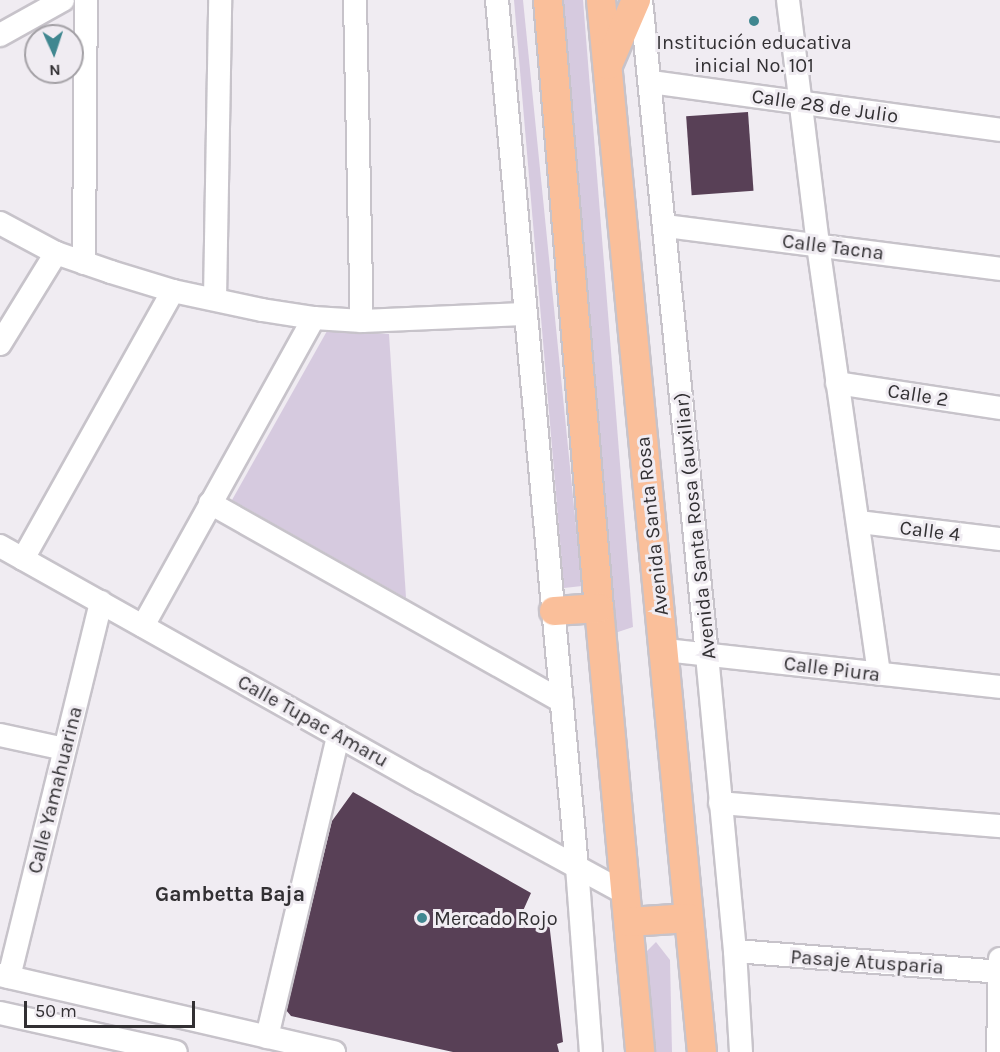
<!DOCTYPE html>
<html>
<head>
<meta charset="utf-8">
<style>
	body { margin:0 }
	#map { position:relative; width:1000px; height:1052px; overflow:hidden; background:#f0ecf2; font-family:Karla,sans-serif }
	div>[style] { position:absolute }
	.green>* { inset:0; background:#d6cadf }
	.building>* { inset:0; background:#584056; transform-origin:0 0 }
	.roads { filter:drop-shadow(2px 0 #c7c3ca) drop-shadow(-2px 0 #c7c3ca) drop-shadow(0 2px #c7c3ca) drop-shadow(0 -2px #c7c3ca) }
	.minor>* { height:22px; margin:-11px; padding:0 11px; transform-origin:11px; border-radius:11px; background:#fff }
	.major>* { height:28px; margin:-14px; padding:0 14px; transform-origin:14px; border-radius:14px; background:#fabf9a }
	.dots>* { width:16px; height:16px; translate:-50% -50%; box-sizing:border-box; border:3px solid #f0ecf2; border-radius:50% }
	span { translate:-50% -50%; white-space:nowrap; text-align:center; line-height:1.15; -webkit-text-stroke:6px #f0ecf2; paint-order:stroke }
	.poi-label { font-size:20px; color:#323033 }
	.left { translate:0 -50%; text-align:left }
	.street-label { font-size:20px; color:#323033 }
	.neighbourhood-label { font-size:21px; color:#323033; font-weight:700 }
	.north { position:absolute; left:24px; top:24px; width:60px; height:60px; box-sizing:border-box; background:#f0ecf2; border:2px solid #a4a1a6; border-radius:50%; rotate:177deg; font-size:16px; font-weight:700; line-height:24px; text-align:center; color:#323033 }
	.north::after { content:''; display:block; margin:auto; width:21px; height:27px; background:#408790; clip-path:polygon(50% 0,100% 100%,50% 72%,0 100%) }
	.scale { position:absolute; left:24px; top:1001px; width:171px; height:27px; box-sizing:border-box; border:3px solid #323033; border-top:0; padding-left:8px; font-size:18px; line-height:21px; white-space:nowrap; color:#323033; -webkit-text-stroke:4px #f0ecf2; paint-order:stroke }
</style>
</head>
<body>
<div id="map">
	<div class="green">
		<div style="clip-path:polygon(514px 0,523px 0,582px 586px,564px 588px)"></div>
		<div style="clip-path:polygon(559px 0,583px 0,633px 627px,615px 633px)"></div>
		<div style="clip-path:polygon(327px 331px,389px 334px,406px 598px,232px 500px)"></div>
		<div style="clip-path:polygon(656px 942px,670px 960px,672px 1052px,654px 1052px,641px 957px)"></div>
	</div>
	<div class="building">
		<div style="left:748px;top:112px;width:79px;height:62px;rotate:86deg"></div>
		<div style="clip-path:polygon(353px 792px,531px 893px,522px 913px,549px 922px,563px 1042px,557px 1044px,559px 1052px,453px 1052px,291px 1016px,286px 1010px,332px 821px)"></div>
	</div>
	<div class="roads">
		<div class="minor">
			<div style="left:355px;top:0;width:321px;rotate:88.8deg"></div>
			<div style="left:497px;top:0;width:871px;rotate:84.73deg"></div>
			<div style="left:577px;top:867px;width:186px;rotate:85.7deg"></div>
			<div style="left:641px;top:0;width:658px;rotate:84.25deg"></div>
			<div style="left:707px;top:655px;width:297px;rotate:84.6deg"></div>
			<div style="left:735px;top:951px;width:101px;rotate:86.6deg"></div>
			<div style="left:788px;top:0;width:247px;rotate:83deg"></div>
			<div style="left:818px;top:245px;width:433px;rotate:81.9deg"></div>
			<div style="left:0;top:35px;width:72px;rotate:-29.1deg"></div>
			<div style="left:651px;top:82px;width:352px;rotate:7.8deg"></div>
			<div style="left:0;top:223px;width:64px;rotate:28.2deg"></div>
			<div style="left:56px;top:253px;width:58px;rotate:19.1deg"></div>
			<div style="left:111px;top:272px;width:65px;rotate:17deg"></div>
			<div style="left:173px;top:291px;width:91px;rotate:12.1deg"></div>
			<div style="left:262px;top:310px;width:53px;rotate:8.7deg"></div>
			<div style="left:314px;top:318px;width:48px;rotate:3.6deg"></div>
			<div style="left:362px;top:321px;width:162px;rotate:-2.5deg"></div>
			<div style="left:666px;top:226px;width:337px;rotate:7.3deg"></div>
			<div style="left:84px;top:263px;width:263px;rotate:-89.6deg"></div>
			<div style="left:215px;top:299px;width:299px;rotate:-89deg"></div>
			<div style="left:0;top:344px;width:107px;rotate:-58.4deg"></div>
			<div style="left:837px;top:383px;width:165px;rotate:8.7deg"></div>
			<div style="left:210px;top:503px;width:404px;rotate:29.4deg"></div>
			<div style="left:859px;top:522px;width:142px;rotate:6.9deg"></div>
			<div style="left:0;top:546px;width:485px;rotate:29.3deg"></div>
			<div style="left:423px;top:783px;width:232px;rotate:28.6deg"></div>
			<div style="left:23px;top:559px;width:307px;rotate:-60.8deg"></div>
			<div style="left:143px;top:626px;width:352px;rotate:-61deg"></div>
			<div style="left:665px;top:650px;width:337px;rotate:6.3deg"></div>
			<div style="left:0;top:735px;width:66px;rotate:12.2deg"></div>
			<div style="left:720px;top:803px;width:281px;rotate:4.7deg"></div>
			<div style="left:735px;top:951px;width:266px;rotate:4.5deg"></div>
			<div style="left:0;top:975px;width:343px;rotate:13deg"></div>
			<div style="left:9px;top:977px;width:386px;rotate:-76.2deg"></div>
			<div style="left:0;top:1013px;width:180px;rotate:12.5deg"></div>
			<div style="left:267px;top:1037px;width:309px;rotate:-76.7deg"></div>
			<div style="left:998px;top:1052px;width:93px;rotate:-88.8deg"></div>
		</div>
		<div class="major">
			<div style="left:548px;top:0;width:610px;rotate:85.21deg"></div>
			<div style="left:599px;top:608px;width:446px;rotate:84.7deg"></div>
			<div style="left:601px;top:0;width:1057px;rotate:84.52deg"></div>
			<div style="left:608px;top:65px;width:71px;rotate:-66.7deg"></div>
			<div style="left:554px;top:611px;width:45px;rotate:-3.8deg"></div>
			<div style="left:629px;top:922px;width:60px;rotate:-3.8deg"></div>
		</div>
	</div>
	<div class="dots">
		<div style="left:754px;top:21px;background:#408790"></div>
		<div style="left:422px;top:918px;background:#408790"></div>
	</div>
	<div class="poi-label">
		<span style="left:754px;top:54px">Institución educativa<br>inicial No. 101</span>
		<span class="left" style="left:434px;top:918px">Mercado Rojo</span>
	</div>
	<div class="street-label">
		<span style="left:825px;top:106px;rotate:8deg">Calle 28 de Julio</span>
		<span style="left:833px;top:247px;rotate:7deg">Calle Tacna</span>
		<span style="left:918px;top:395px;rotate:9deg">Calle 2</span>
		<span style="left:652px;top:526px;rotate:-96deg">Avenida Santa Rosa</span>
		<span style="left:695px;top:526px;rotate:-96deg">Avenida Santa Rosa (auxiliar)</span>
		<span style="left:930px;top:531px;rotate:7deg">Calle 4</span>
		<span style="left:832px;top:669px;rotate:7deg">Calle Piura</span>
		<span style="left:313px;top:721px;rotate:29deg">Calle Tupac Amaru</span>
		<span style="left:55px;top:790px;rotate:-76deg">Calle Yamahuarina</span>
		<span style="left:867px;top:962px;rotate:4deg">Pasaje Atusparia</span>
	</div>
	<div class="neighbourhood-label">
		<span style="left:230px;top:894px">Gambetta Baja</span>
	</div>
	<div class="north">N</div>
	<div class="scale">50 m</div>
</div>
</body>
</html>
